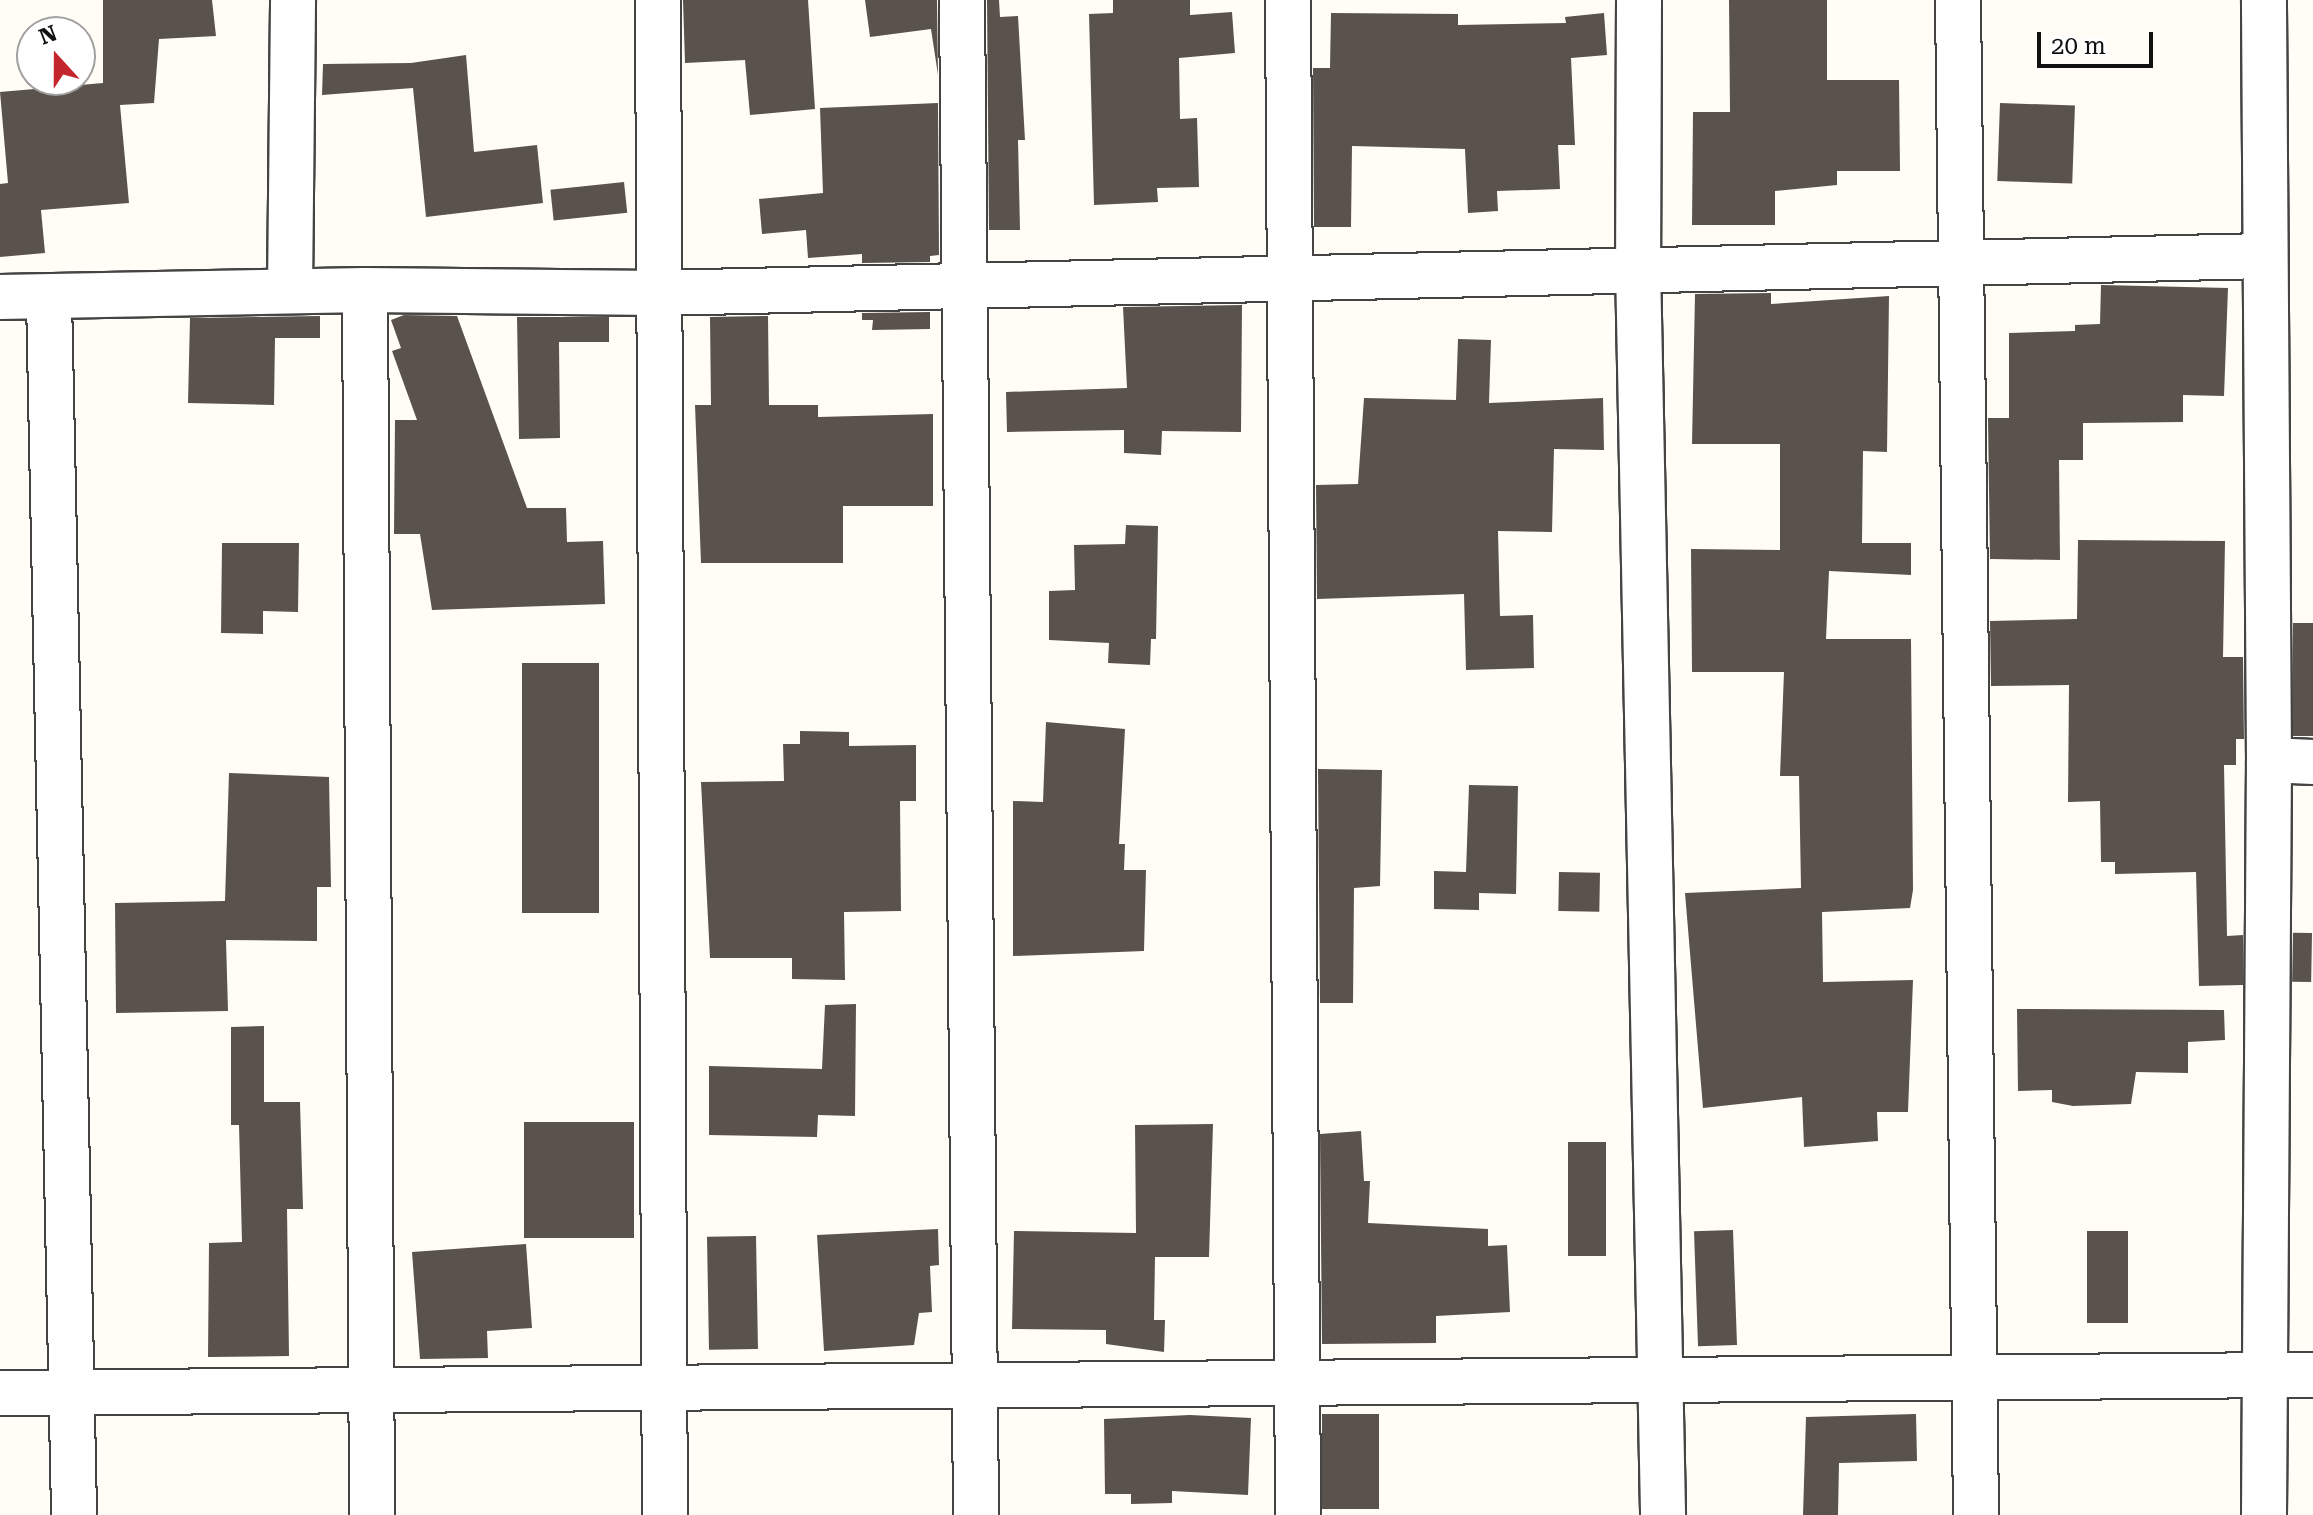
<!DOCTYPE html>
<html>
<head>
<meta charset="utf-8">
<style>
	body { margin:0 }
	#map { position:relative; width:2313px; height:1515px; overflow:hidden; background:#fffdf5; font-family:"Roboto Serif",serif }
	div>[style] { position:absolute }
	.building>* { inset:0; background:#5a524d; transform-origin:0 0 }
	.roads { filter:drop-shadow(2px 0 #444) drop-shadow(-2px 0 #444) drop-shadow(0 2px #444) drop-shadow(0 -2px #444) }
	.street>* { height:44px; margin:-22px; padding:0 22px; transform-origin:22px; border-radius:22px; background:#fff }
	span { translate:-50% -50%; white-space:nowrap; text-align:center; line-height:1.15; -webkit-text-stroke:8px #fff; paint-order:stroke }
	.north { position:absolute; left:16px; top:16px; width:80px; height:80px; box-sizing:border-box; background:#fff; border:2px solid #a0a0a0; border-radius:50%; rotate:339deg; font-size:22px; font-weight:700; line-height:32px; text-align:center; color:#111 }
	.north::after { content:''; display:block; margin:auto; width:28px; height:36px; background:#c4262e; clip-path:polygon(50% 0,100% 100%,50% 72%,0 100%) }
	.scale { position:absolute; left:2037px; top:32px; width:116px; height:36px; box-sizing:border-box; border:4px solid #111; border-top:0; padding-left:10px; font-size:24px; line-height:28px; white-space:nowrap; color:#111; -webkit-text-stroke:6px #fff; paint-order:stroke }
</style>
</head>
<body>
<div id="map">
	<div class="building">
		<div style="clip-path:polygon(103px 0,212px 0,216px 36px,159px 39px,154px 103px,120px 105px,129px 203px,41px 210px,45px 253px,0 257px,0 184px,8px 183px,0 92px,103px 83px)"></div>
		<div style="clip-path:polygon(683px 0,808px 0,815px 109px,750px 115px,745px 60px,685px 63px)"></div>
		<div style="clip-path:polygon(865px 0,937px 0,938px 75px,931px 29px,870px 37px)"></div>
		<div style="clip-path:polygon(987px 0,999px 0,1000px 17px,1018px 16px,1025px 140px,1018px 140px,1020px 230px,989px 230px)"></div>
		<div style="clip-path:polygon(1113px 0,1190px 0,1190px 15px,1232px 12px,1235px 53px,1179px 58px,1180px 119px,1197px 118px,1199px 187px,1157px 188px,1158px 202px,1094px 205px,1089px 14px,1113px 13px)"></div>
		<div style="clip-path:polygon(1729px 0,1827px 0,1827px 80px,1899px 80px,1900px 171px,1837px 171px,1837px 185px,1775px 191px,1775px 225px,1692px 225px,1693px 112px,1730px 112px)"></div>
		<div style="clip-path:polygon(1331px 13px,1458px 14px,1458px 25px,1566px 23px,1565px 17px,1604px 13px,1607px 55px,1571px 58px,1575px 145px,1558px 145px,1560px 189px,1497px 191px,1498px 211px,1468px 213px,1465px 149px,1352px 146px,1351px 227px,1314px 227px,1313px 68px,1330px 68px)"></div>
		<div style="clip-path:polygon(466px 55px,474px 152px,537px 145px,543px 203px,426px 217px,413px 88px,322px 95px,323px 64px,411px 63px)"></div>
		<div style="clip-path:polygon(938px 103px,939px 255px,930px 256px,930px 262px,862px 263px,862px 254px,808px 258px,806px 230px,762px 234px,759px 199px,823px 193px,820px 108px)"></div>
		<div style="left:2000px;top:103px;width:75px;height:78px;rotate:2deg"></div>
		<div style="left:624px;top:182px;width:31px;height:74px;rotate:84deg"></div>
		<div style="clip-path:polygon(2101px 285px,2228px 288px,2224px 396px,2183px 395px,2183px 422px,2083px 423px,2083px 460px,2059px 460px,2060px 560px,1990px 559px,1988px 418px,2009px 418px,2009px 333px,2075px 331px,2075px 325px,2100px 324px)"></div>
		<div style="clip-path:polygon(1771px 293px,1771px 304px,1889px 296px,1887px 452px,1863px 451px,1862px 543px,1911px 543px,1911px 575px,1829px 571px,1826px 639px,1911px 639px,1913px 890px,1910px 908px,1822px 912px,1823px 982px,1913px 980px,1908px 1112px,1877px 1112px,1878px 1141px,1804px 1147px,1802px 1097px,1703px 1108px,1685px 893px,1801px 888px,1799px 776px,1780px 776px,1784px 672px,1692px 672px,1691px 549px,1780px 550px,1780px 444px,1692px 444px,1695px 294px)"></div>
		<div style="clip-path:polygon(1242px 305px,1241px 432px,1162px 431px,1161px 455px,1124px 453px,1124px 430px,1007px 432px,1006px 392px,1127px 388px,1123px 307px)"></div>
		<div style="clip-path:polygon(930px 312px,930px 329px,872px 330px,873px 320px,862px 320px,862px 313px)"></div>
		<div style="clip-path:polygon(404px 315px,457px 316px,527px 508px,566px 508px,567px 542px,603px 541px,605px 604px,432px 610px,420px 534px,394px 534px,395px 420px,417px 420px,392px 351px,401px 348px,391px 320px)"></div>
		<div style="clip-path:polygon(320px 316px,320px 338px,275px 338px,274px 405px,188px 403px,190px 318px)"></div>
		<div style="clip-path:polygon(768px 316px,769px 405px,818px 405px,818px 417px,933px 414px,933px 506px,843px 506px,843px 563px,701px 563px,695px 405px,711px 405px,710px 317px)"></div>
		<div style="clip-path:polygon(517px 317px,609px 317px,609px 342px,559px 342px,560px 438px,519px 439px)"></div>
		<div style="clip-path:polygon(1458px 339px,1491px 340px,1489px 403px,1603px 398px,1604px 450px,1554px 449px,1552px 532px,1498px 531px,1500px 616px,1533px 615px,1534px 668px,1466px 670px,1464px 594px,1317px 599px,1316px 485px,1358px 484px,1364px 398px,1456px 400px)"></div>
		<div style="clip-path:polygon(1126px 525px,1158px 526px,1156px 639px,1151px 639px,1150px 665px,1108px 663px,1109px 643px,1049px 640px,1049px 591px,1075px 590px,1074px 545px,1125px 544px)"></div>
		<div style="clip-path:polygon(2078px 540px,2225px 541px,2223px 657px,2243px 657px,2244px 739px,2236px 739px,2236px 765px,2224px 765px,2227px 936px,2243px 935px,2243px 985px,2199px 986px,2196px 872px,2115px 874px,2115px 862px,2101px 862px,2100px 801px,2068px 802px,2069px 685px,1991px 686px,1990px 621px,2077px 619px)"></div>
		<div style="clip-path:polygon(222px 543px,299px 543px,298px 612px,263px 611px,263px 634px,221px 633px)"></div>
		<div style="left:2293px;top:623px;width:20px;height:113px"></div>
		<div style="left:522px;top:663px;width:77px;height:250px"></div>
		<div style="clip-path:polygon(1046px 722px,1125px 729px,1119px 844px,1125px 844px,1124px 870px,1146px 870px,1144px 951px,1013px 956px,1013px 801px,1043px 802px)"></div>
		<div style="clip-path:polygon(800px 731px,849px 732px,849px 746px,916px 745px,916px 801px,900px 801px,901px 911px,844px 912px,845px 980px,792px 979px,792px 958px,710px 958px,701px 782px,784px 781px,783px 744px,800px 744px)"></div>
		<div style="clip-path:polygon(1318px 769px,1382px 770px,1380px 886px,1354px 888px,1353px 1003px,1320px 1003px)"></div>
		<div style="clip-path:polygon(229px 773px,329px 777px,331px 887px,317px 887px,317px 941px,226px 940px,228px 1011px,116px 1013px,115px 903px,225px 901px)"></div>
		<div style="clip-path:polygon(1469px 785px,1518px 786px,1516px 894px,1479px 893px,1479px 910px,1434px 909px,1434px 871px,1466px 872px)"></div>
		<div style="left:1559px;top:872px;width:41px;height:39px;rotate:1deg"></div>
		<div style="left:2312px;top:933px;width:49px;height:19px;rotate:91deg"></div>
		<div style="clip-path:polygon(856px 1004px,855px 1116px,818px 1115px,817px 1137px,709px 1135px,709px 1066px,822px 1069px,825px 1005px)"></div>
		<div style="clip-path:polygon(2017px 1009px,2224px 1010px,2225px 1040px,2188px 1042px,2188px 1073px,2136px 1072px,2131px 1104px,2073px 1106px,2052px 1102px,2052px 1090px,2018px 1091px)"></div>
		<div style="clip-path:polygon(264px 1026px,264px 1102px,300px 1102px,303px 1209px,287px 1209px,289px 1356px,208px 1357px,209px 1243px,242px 1242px,239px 1125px,231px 1125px,231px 1027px)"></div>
		<div style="left:524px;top:1122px;width:110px;height:116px"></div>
		<div style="clip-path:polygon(1213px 1124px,1209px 1257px,1155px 1257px,1154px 1320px,1165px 1320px,1164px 1352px,1106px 1344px,1106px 1330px,1012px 1329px,1014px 1231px,1136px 1233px,1135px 1125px)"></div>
		<div style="clip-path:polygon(1361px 1131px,1364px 1181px,1370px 1181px,1368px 1223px,1488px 1229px,1488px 1246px,1507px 1245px,1510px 1312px,1436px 1316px,1436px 1343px,1322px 1344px,1320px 1134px)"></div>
		<div style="left:1568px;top:1142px;width:38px;height:114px"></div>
		<div style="clip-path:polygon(938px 1229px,939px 1265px,930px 1266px,932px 1312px,919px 1313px,914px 1345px,824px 1351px,817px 1235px)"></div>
		<div style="left:1733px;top:1230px;width:115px;height:39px;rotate:88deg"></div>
		<div style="left:2087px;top:1231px;width:41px;height:92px"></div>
		<div style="left:756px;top:1236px;width:113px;height:49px;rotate:89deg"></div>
		<div style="clip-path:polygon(526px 1244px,532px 1328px,487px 1331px,488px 1358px,420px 1359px,412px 1252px)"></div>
		<div style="left:1322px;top:1414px;width:57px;height:95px"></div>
		<div style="clip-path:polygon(1916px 1414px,1917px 1461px,1839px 1463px,1838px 1515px,1803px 1515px,1806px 1417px)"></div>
		<div style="clip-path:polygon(1190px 1415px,1251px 1418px,1248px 1495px,1172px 1491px,1172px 1503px,1131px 1504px,1131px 1494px,1105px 1494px,1104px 1419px)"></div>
	</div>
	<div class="roads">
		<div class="street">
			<div style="left:658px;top:0;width:1515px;rotate:89.74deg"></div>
			<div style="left:962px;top:0;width:1515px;rotate:89.47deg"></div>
			<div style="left:1288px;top:0;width:1515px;rotate:89.62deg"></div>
			<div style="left:1639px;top:0;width:266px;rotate:90.2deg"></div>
			<div style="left:1638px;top:266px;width:1249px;rotate:88.85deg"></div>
			<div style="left:1958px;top:0;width:1515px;rotate:89.32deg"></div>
			<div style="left:365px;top:290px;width:1225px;rotate:89.67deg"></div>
			<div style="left:290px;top:291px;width:291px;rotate:-89.4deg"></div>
			<div style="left:0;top:297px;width:365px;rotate:-1.1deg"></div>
			<div style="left:365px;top:290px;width:294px;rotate:0.6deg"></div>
			<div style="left:659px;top:293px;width:1605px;rotate:-1.32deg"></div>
			<div style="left:49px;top:298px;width:1217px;rotate:88.82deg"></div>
			<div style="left:2269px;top:760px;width:44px;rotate:2.6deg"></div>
			<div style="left:0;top:1393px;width:2313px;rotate:-0.45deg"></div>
			<div style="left:2264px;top:1515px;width:755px;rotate:-89.62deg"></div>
			<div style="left:2269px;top:760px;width:760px;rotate:-90.38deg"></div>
		</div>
	</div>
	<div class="north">N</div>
	<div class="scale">20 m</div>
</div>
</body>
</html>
